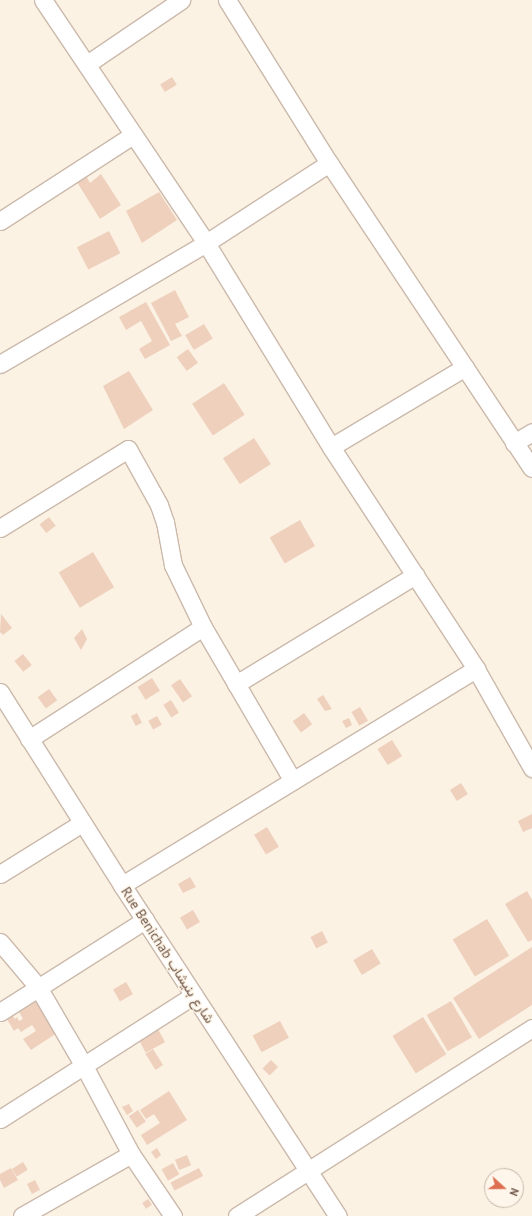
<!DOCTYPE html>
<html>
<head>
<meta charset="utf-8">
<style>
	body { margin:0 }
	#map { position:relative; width:532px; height:1216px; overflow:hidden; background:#fbf2e4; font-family:"PT Sans",Vazirmatn,sans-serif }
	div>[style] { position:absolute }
	.building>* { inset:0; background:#eed0bd; transform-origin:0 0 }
	.roads { filter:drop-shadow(1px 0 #cbb9ab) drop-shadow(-1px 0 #cbb9ab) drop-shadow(0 1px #cbb9ab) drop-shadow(0 -1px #cbb9ab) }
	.street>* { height:17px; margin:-8.5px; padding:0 8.5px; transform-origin:8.5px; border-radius:8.5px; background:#fff }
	span { translate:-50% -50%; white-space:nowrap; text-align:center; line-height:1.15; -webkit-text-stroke:3px #fef6ea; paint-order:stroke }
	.street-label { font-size:14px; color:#71584b }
	.north { position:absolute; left:484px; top:1168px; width:40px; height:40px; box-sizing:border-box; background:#fef6ea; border:1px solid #c6b7aa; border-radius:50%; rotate:111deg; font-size:11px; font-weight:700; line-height:16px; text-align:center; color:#71584b }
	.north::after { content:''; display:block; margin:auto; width:14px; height:18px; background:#dd6e51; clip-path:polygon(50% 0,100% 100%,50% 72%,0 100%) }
</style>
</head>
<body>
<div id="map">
	<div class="building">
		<div style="left:172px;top:77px;width:9px;height:14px;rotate:58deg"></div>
		<div style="clip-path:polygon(84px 172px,90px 183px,101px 174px,121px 205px,100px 219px,75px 179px)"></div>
		<div style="clip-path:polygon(159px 192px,177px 220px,142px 243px,126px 211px)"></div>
		<div style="left:109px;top:231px;width:25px;height:36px;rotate:63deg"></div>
		<div style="clip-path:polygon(175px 290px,189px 317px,175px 324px,182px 336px,171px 341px,151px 303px)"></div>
		<div style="clip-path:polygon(146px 302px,170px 345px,145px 359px,139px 349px,152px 341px,141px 321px,126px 330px,119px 317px)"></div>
		<div style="left:204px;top:324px;width:17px;height:22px;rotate:59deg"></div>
		<div style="left:188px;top:349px;width:17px;height:14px;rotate:54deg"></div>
		<div style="clip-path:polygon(129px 371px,153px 410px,124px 429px,103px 386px)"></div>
		<div style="left:224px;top:383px;width:38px;height:38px;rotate:57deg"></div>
		<div style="left:254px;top:438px;width:31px;height:37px;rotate:57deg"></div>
		<div style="left:49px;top:517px;width:11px;height:12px;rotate:52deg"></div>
		<div style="left:300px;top:520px;width:30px;height:35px;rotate:60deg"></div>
		<div style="left:93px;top:552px;width:41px;height:40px;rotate:59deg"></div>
		<div style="clip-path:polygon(1px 614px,12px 628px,3px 635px,0 632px)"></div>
		<div style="clip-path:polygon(82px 629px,87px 639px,81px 650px,74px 638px)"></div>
		<div style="left:23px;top:654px;width:14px;height:11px;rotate:51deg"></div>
		<div style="left:152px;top:678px;width:15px;height:17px;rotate:58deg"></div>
		<div style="left:180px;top:679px;width:21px;height:11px;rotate:55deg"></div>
		<div style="left:49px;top:689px;width:14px;height:14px;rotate:54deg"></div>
		<div style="clip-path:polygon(323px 695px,332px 709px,325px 711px,317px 699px)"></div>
		<div style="left:171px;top:700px;width:15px;height:9px;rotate:58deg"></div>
		<div style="left:360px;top:707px;width:16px;height:10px;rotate:60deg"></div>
		<div style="left:137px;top:713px;width:11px;height:7px;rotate:63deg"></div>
		<div style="left:304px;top:713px;width:14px;height:14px;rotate:54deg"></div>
		<div style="left:157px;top:716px;width:10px;height:10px;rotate:61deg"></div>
		<div style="clip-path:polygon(349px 718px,352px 725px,346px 728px,342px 721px)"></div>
		<div style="left:392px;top:740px;width:19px;height:17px;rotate:58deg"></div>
		<div style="left:461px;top:783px;width:13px;height:13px;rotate:58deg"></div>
		<div style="clip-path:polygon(532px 814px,532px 828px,523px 832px,518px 821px)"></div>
		<div style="left:267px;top:827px;width:23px;height:15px;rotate:59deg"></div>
		<div style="clip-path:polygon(190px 877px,196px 887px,183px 893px,178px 884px)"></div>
		<div style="clip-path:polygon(527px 891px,532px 900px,532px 940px,528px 942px,505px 904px)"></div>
		<div style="left:193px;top:910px;width:14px;height:15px;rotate:60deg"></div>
		<div style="left:487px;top:919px;width:43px;height:40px;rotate:59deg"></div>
		<div style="left:322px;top:931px;width:13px;height:13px;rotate:63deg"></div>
		<div style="clip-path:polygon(532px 947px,532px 1005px,479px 1039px,453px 998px)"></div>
		<div style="left:372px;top:949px;width:17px;height:22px;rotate:59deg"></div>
		<div style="left:126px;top:982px;width:14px;height:15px;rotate:60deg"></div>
		<div style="clip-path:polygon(34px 999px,57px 1033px,31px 1050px,23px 1039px,36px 1031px,32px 1025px,21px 1032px,18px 1028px,14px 1031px,5px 1016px,10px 1012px,15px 1019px,17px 1017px,19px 1021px,23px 1019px,19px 1012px,24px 1009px,22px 1006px)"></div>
		<div style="left:451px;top:1001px;width:42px;height:28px;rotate:60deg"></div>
		<div style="left:423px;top:1017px;width:44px;height:36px;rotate:58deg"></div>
		<div style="left:280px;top:1021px;width:19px;height:31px;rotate:62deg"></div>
		<div style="left:158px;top:1029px;width:15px;height:22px;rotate:62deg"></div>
		<div style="left:153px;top:1049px;width:19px;height:9px;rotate:58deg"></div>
		<div style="left:271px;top:1060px;width:10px;height:12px;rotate:45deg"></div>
		<div style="clip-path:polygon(169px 1091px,187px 1120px,147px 1145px,141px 1135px,160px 1123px,154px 1114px,146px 1119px,140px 1110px)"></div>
		<div style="clip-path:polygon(129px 1104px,133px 1111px,127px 1115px,122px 1107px)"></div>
		<div style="left:138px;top:1110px;width:14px;height:11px;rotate:56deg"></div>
		<div style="clip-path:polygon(157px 1148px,161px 1155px,156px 1159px,151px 1152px)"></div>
		<div style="left:187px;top:1155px;width:11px;height:13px;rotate:68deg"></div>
		<div style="left:23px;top:1162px;width:9px;height:13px;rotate:58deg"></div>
		<div style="left:173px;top:1163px;width:13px;height:13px;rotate:61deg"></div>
		<div style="clip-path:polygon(11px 1168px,18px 1180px,4px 1188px,0 1180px,0 1174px)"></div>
		<div style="left:199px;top:1168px;width:9px;height:32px;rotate:63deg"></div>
		<div style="left:35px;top:1180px;width:11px;height:9px;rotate:63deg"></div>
		<div style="left:148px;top:1199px;width:7px;height:7px;rotate:56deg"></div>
	</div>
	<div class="roads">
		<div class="street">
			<div style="left:43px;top:0;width:293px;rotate:56.1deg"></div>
			<div style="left:206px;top:243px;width:239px;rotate:58.5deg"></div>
			<div style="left:331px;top:447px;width:265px;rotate:56.8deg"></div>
			<div style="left:476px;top:669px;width:114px;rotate:60.5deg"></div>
			<div style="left:227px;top:0;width:192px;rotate:58deg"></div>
			<div style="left:329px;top:163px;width:366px;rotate:56.4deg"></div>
			<div style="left:87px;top:64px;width:114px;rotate:-34.2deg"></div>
			<div style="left:0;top:221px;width:158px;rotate:-32.9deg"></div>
			<div style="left:0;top:364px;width:239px;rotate:-30.4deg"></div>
			<div style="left:206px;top:243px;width:147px;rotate:-33deg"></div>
			<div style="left:514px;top:443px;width:21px;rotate:-31deg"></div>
			<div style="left:331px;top:447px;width:156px;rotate:-30.8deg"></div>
			<div style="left:0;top:528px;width:150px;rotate:-31.7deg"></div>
			<div style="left:128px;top:449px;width:64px;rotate:61deg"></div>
			<div style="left:159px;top:505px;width:18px;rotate:71deg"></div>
			<div style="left:165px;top:522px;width:44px;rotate:79.5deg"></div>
			<div style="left:173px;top:565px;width:69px;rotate:64.2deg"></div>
			<div style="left:203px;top:627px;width:178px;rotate:59.7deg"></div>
			<div style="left:236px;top:684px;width:210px;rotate:-31.3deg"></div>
			<div style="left:0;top:692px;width:228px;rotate:57.7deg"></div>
			<div style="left:122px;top:885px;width:395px;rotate:56.9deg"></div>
			<div style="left:29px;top:739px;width:207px;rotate:-32.8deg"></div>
			<div style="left:0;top:874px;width:97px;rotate:-31.9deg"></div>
			<div style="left:122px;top:885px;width:415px;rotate:-31.4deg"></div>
			<div style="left:0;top:942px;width:59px;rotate:49.8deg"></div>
			<div style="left:38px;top:987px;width:91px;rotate:59.8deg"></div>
			<div style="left:84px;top:1066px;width:100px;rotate:61.9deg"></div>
			<div style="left:131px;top:1154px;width:75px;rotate:55.9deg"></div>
			<div style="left:0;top:1012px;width:172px;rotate:-32.4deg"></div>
			<div style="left:0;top:1119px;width:230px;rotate:-32.6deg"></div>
			<div style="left:22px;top:1216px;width:125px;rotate:-29.6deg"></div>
			<div style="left:237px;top:1216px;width:350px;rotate:-32.5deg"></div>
		</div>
	</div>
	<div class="street-label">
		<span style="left:168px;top:955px;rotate:57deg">Rue Benichab شارع بنيشاب</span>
	</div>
	<div class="north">N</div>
</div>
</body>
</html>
